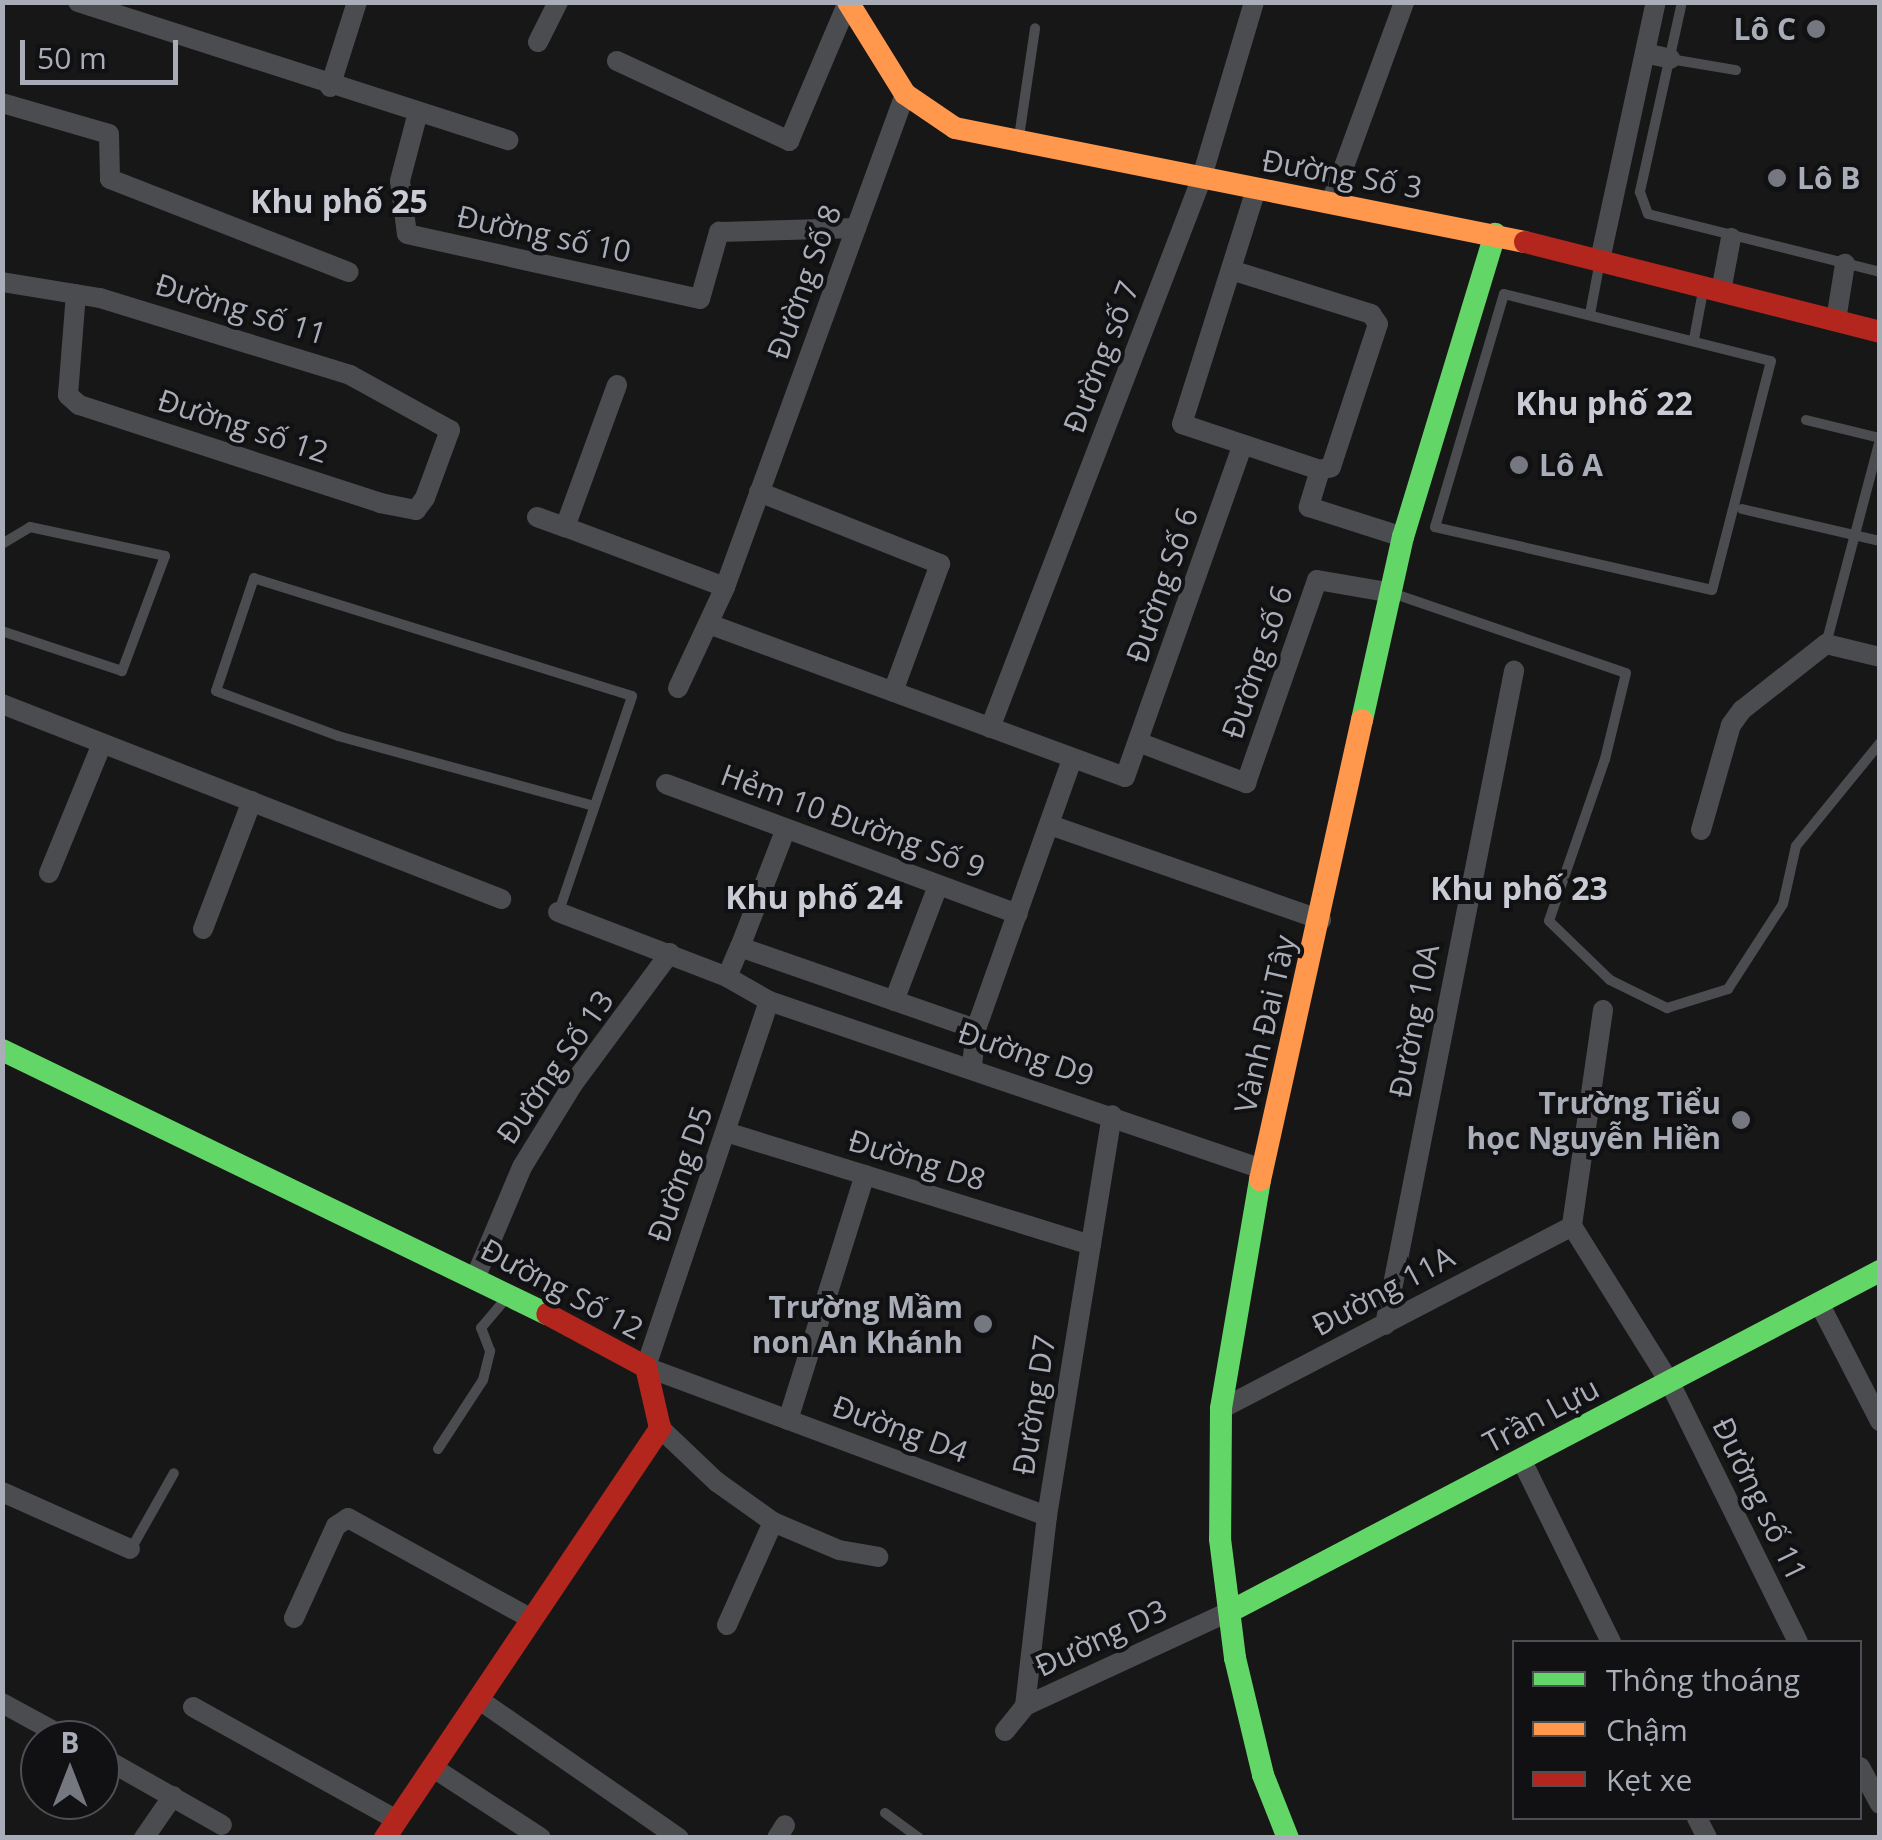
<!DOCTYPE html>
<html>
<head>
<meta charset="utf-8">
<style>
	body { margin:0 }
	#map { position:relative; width:1882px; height:1840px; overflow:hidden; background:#171717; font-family:"Open Sans",sans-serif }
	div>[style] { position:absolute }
	.lane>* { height:10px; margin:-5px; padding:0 5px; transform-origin:5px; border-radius:5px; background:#4b4c50 }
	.street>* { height:20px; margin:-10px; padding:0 10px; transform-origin:10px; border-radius:10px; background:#4b4c50 }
	.fast>* { height:22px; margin:-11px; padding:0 11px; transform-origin:11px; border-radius:11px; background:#63d668 }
	.slow>* { height:22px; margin:-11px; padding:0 11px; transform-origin:11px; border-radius:11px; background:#ff974d }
	.jam>* { height:22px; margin:-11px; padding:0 11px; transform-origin:11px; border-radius:11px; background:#b3261e }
	.dots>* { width:28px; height:28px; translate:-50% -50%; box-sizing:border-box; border:5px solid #111113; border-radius:50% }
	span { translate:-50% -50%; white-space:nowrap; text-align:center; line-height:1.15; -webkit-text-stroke:8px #111113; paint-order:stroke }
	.poi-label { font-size:30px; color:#a8adb8; font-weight:700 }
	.right { translate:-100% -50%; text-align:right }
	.left { translate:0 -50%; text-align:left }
	.street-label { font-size:30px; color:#a8adb8 }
	.neighbourhood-label { font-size:32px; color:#c9ccd4; font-weight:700 }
	.frame { position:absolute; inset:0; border:5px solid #a8adb8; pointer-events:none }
	.legend { position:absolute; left:1512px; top:1640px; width:350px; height:180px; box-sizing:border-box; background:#111113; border:2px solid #4d4f55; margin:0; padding:12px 18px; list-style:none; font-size:30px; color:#a8adb8 }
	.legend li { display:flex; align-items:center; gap:20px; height:50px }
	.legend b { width:50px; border:2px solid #4d4f55 }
	.north { position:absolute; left:20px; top:1720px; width:100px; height:100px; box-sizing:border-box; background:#111113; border:2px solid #4d4f55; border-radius:50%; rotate:0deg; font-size:28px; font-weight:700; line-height:40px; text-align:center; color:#a8adb8 }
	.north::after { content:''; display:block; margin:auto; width:35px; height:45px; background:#757880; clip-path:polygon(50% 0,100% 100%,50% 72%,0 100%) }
	.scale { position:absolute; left:20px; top:40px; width:158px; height:45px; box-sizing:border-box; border:5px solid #a8adb8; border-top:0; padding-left:12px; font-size:30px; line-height:35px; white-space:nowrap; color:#a8adb8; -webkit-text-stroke:8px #111113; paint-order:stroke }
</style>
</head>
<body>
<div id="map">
	<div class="lane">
		<div style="left:1682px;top:2px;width:195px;rotate:102.5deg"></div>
		<div style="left:1640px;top:192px;width:23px;rotate:70deg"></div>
		<div style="left:1648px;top:214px;width:239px;rotate:14deg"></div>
		<div style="left:1670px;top:59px;width:67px;rotate:9.5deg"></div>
		<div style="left:1019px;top:137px;width:110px;rotate:-81.6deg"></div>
		<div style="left:1504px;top:294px;width:275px;rotate:14.1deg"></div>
		<div style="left:1771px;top:361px;width:236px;rotate:104.4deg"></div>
		<div style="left:1712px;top:590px;width:284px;rotate:-167.2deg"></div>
		<div style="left:1435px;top:527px;width:243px;rotate:-73.5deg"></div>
		<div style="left:1590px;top:314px;width:54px;rotate:-79.3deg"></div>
		<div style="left:1694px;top:339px;width:49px;rotate:-79.4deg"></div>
		<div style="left:1806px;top:420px;width:76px;rotate:13.7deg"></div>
		<div style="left:1742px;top:509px;width:142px;rotate:13.1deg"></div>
		<div style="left:2px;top:544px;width:33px;rotate:-31deg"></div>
		<div style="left:30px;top:527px;width:138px;rotate:12.1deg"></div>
		<div style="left:165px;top:556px;width:123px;rotate:110.5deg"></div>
		<div style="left:122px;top:671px;width:126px;rotate:-161.6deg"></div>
		<div style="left:1392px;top:593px;width:247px;rotate:18.9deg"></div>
		<div style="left:1626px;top:673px;width:89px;rotate:103.7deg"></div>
		<div style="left:1605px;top:759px;width:171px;rotate:109.1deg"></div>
		<div style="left:1549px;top:921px;width:85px;rotate:44deg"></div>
		<div style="left:1610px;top:980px;width:64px;rotate:26.2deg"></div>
		<div style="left:1667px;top:1008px;width:64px;rotate:-17.3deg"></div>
		<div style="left:1728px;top:989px;width:101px;rotate:-57.1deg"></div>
		<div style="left:1783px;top:904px;width:59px;rotate:-77.4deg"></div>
		<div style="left:1796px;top:846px;width:133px;rotate:-50.8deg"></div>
		<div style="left:1826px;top:644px;width:211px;rotate:-75.2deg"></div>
		<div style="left:559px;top:911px;width:227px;rotate:-71.2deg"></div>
		<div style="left:632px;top:696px;width:396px;rotate:-162.7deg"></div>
		<div style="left:254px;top:578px;width:119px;rotate:108.6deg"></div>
		<div style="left:216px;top:691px;width:130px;rotate:20.2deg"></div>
		<div style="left:338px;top:736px;width:265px;rotate:15.3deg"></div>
		<div style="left:438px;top:1449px;width:82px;rotate:-56.9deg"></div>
		<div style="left:483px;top:1380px;width:30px;rotate:-76deg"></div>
		<div style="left:490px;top:1351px;width:25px;rotate:-111deg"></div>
		<div style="left:481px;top:1328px;width:42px;rotate:-49.8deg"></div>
		<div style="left:131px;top:1549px;width:87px;rotate:-60.5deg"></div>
		<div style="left:885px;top:1813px;width:42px;rotate:36.3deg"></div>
	</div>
	<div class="street">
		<div style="left:78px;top:2px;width:452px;rotate:17.8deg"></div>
		<div style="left:538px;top:42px;width:45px;rotate:-63.4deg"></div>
		<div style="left:1645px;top:53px;width:26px;rotate:13deg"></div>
		<div style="left:617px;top:61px;width:190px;rotate:24.9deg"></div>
		<div style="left:789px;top:141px;width:151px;rotate:-67deg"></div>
		<div style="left:330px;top:87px;width:89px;rotate:-72.4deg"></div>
		<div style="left:2px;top:103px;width:111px;rotate:16.2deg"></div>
		<div style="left:109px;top:134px;width:45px;rotate:88.7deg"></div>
		<div style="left:110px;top:179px;width:256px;rotate:21.3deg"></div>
		<div style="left:417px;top:116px;width:67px;rotate:104.7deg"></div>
		<div style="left:400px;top:181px;width:53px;rotate:82.5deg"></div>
		<div style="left:407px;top:234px;width:300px;rotate:12.5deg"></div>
		<div style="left:700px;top:299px;width:70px;rotate:-74.2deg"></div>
		<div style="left:719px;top:232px;width:137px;rotate:-1.7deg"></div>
		<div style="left:1331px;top:202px;width:213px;rotate:-69.9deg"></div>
		<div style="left:1600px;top:260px;width:264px;rotate:-77.8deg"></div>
		<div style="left:1231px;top:270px;width:147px;rotate:17.4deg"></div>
		<div style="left:1371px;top:314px;width:12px;rotate:55deg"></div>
		<div style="left:1378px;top:324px;width:151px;rotate:108.2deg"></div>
		<div style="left:1331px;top:467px;width:11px;rotate:165deg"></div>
		<div style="left:1320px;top:470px;width:145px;rotate:-161.6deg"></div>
		<div style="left:1182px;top:424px;width:246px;rotate:-72.5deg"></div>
		<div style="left:2px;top:282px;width:99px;rotate:9.3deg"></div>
		<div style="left:100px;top:298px;width:262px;rotate:17.1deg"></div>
		<div style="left:350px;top:375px;width:114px;rotate:28.8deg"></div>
		<div style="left:450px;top:430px;width:72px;rotate:110.2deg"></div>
		<div style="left:425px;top:498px;width:15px;rotate:127deg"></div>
		<div style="left:416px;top:510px;width:36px;rotate:-169deg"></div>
		<div style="left:381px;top:503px;width:318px;rotate:-162deg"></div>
		<div style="left:79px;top:405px;width:15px;rotate:-138deg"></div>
		<div style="left:68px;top:395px;width:101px;rotate:-85.5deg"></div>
		<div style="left:1721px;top:291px;width:54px;rotate:-79.3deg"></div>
		<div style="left:1836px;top:320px;width:57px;rotate:-80.9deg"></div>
		<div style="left:617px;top:385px;width:151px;rotate:110.1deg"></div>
		<div style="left:565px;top:527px;width:171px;rotate:20.6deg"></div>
		<div style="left:1320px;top:470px;width:39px;rotate:107deg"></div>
		<div style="left:1309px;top:507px;width:99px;rotate:17.7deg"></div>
		<div style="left:759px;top:492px;width:195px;rotate:21.7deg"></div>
		<div style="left:940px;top:564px;width:136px;rotate:110.2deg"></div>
		<div style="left:537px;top:517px;width:30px;rotate:20deg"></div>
		<div style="left:709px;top:624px;width:443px;rotate:20.2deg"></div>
		<div style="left:1125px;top:777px;width:350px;rotate:-70.5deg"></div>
		<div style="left:678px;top:688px;width:111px;rotate:-65deg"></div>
		<div style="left:725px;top:587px;width:525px;rotate:-69.94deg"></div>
		<div style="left:2px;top:704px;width:536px;rotate:21.34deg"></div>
		<div style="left:990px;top:728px;width:587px;rotate:-68.94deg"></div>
		<div style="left:1201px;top:180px;width:186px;rotate:-73.4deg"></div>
		<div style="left:1138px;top:742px;width:116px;rotate:20.8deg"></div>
		<div style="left:1246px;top:783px;width:215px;rotate:-70.7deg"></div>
		<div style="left:1317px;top:580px;width:76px;rotate:9.8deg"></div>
		<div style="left:666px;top:784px;width:375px;rotate:20.3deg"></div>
		<div style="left:1053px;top:826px;width:284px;rotate:19.3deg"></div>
		<div style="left:1701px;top:830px;width:109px;rotate:-74.1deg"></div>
		<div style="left:1731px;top:725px;width:19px;rotate:-54deg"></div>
		<div style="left:1742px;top:710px;width:107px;rotate:-38.2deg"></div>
		<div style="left:1826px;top:644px;width:56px;rotate:13.5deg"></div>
		<div style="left:49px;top:873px;width:139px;rotate:-67.7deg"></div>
		<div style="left:558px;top:912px;width:181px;rotate:21deg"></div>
		<div style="left:727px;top:977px;width:33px;rotate:-67deg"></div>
		<div style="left:740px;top:947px;width:250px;rotate:19.2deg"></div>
		<div style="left:203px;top:929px;width:137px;rotate:-69.1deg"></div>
		<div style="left:740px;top:947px;width:124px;rotate:-68.8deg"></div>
		<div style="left:727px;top:977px;width:48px;rotate:29.7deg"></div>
		<div style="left:769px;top:1001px;width:521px;rotate:18.82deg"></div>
		<div style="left:769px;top:1001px;width:386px;rotate:108.6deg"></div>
		<div style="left:646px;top:1367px;width:428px;rotate:20.4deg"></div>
		<div style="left:894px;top:1001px;width:123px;rotate:-69.1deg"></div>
		<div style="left:1603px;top:1010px;width:218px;rotate:98.2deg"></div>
		<div style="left:1572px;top:1226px;width:183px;rotate:58deg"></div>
		<div style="left:1669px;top:1381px;width:291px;rotate:63.7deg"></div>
		<div style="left:972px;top:1066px;width:37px;rotate:-84deg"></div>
		<div style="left:976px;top:1029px;width:283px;rotate:-70.4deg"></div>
		<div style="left:726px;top:1132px;width:382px;rotate:17.2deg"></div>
		<div style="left:476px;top:1276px;width:118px;rotate:-67.1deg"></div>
		<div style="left:522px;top:1167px;width:97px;rotate:-58.4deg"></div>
		<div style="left:573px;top:1084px;width:163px;rotate:-53.5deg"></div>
		<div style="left:1819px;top:1303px;width:133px;rotate:62.7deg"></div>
		<div style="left:1385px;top:1325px;width:667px;rotate:-78.84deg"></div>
		<div style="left:1221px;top:1409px;width:396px;rotate:-27.5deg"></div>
		<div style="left:788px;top:1420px;width:257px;rotate:-72.6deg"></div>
		<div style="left:660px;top:1428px;width:79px;rotate:43.5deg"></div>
		<div style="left:717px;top:1482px;width:69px;rotate:35.5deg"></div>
		<div style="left:773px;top:1522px;width:72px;rotate:23deg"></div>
		<div style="left:839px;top:1550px;width:40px;rotate:10deg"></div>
		<div style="left:1521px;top:1459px;width:204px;rotate:63.8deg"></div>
		<div style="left:2px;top:1492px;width:140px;rotate:24deg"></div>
		<div style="left:294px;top:1618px;width:101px;rotate:-65.5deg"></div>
		<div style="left:336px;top:1526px;width:14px;rotate:-34deg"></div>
		<div style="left:348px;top:1518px;width:210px;rotate:28.8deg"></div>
		<div style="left:727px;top:1625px;width:113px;rotate:-65.9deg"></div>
		<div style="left:478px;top:1699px;width:244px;rotate:34.7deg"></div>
		<div style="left:2px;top:1703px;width:77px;rotate:28.6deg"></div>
		<div style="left:1025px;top:1706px;width:191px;rotate:-83.4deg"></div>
		<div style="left:1047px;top:1516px;width:406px;rotate:-80.8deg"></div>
		<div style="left:193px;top:1707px;width:233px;rotate:29deg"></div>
		<div style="left:1005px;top:1731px;width:32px;rotate:-51deg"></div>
		<div style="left:1025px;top:1706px;width:227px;rotate:-24.8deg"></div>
		<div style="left:100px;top:1756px;width:140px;rotate:29.5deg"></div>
		<div style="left:432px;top:1767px;width:130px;rotate:33.1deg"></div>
		<div style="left:1860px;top:1767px;width:42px;rotate:61.6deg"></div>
		<div style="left:1697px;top:1818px;width:22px;rotate:63deg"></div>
		<div style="left:144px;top:1838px;width:51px;rotate:-55.4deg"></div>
		<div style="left:777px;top:1838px;width:15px;rotate:-58deg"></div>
	</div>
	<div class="fast">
		<div style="left:1362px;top:720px;width:188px;rotate:-77.4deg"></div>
		<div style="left:1403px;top:537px;width:317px;rotate:-73.1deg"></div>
		<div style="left:2px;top:1050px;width:606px;rotate:25.85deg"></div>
		<div style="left:1260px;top:1180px;width:232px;rotate:99.7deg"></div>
		<div style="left:1221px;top:1409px;width:130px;rotate:90.4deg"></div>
		<div style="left:1220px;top:1539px;width:120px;rotate:82.8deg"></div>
		<div style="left:1235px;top:1658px;width:120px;rotate:76.5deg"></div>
		<div style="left:1263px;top:1775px;width:68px;rotate:68.4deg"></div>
		<div style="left:1231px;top:1611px;width:733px;rotate:-27.65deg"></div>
	</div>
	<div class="slow">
		<div style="left:848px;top:2px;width:108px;rotate:58.2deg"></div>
		<div style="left:905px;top:94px;width:60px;rotate:34.2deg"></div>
		<div style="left:955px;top:128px;width:581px;rotate:11.31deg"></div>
		<div style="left:1260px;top:1180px;width:471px;rotate:-77.5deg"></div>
	</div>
	<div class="jam">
		<div style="left:1525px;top:242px;width:366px;rotate:14.2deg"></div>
		<div style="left:385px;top:1838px;width:494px;rotate:-56.1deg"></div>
		<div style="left:660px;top:1428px;width:63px;rotate:-102.9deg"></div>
		<div style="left:646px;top:1367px;width:112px;rotate:-151.8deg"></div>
	</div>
	<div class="dots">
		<div style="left:1816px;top:29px;background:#757880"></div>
		<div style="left:1777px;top:178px;background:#757880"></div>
		<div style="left:1519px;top:465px;background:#757880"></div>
		<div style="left:1741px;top:1120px;background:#757880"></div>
		<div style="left:983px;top:1324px;background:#757880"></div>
	</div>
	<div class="poi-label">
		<span class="right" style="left:1796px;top:29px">Lô C</span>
		<span class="left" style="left:1797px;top:178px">Lô B</span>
		<span class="left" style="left:1539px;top:465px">Lô A</span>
		<span class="right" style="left:1721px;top:1120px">Trường Tiểu<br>học Nguyễn Hiền</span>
		<span class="right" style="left:963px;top:1324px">Trường Mầm<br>non An Khánh</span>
	</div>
	<div class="street-label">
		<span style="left:1342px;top:174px;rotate:10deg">Đường Số 3</span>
		<span style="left:544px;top:234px;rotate:12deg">Đường số 10</span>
		<span style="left:804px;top:282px;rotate:-70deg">Đường Số 8</span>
		<span style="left:241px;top:309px;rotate:17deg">Đường số 11</span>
		<span style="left:1101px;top:357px;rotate:-69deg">Đường số 7</span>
		<span style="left:243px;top:426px;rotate:18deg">Đường số 12</span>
		<span style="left:1162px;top:585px;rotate:-71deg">Đường Số 6</span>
		<span style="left:1257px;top:662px;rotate:-71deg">Đường số 6</span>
		<span style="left:853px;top:821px;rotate:20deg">Hẻm 10 Đường Số 9</span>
		<span style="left:1414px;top:1021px;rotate:-79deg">Đường 10A</span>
		<span style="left:1265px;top:1024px;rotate:-77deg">Vành Đai Tây</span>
		<span style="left:1026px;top:1054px;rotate:19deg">Đường D9</span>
		<span style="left:555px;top:1067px;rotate:-55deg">Đường Số 13</span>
		<span style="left:917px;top:1160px;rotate:17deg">Đường D8</span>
		<span style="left:680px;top:1174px;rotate:-71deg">Đường D5</span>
		<span style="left:562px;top:1289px;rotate:28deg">Đường Số 12</span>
		<span style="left:1383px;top:1291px;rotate:-28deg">Đường 11A</span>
		<span style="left:1034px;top:1405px;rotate:-81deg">Đường D7</span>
		<span style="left:1541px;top:1415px;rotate:-28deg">Trần Lựu</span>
		<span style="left:900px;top:1429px;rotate:20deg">Đường D4</span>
		<span style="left:1760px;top:1499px;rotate:64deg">Đường số 11</span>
		<span style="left:1101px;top:1638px;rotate:-25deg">Đường D3</span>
	</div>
	<div class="neighbourhood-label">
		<span style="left:339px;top:201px">Khu phố 25</span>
		<span style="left:1604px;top:403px">Khu phố 22</span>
		<span style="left:1519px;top:888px">Khu phố 23</span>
		<span style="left:814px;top:897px">Khu phố 24</span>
	</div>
	<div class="frame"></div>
	<ul class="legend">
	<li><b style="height:12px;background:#63d668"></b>Thông thoáng</li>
	<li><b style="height:12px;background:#ff974d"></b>Chậm</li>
	<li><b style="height:12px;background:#b3261e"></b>Kẹt xe</li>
	</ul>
	<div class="north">B</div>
	<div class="scale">50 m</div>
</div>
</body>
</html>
